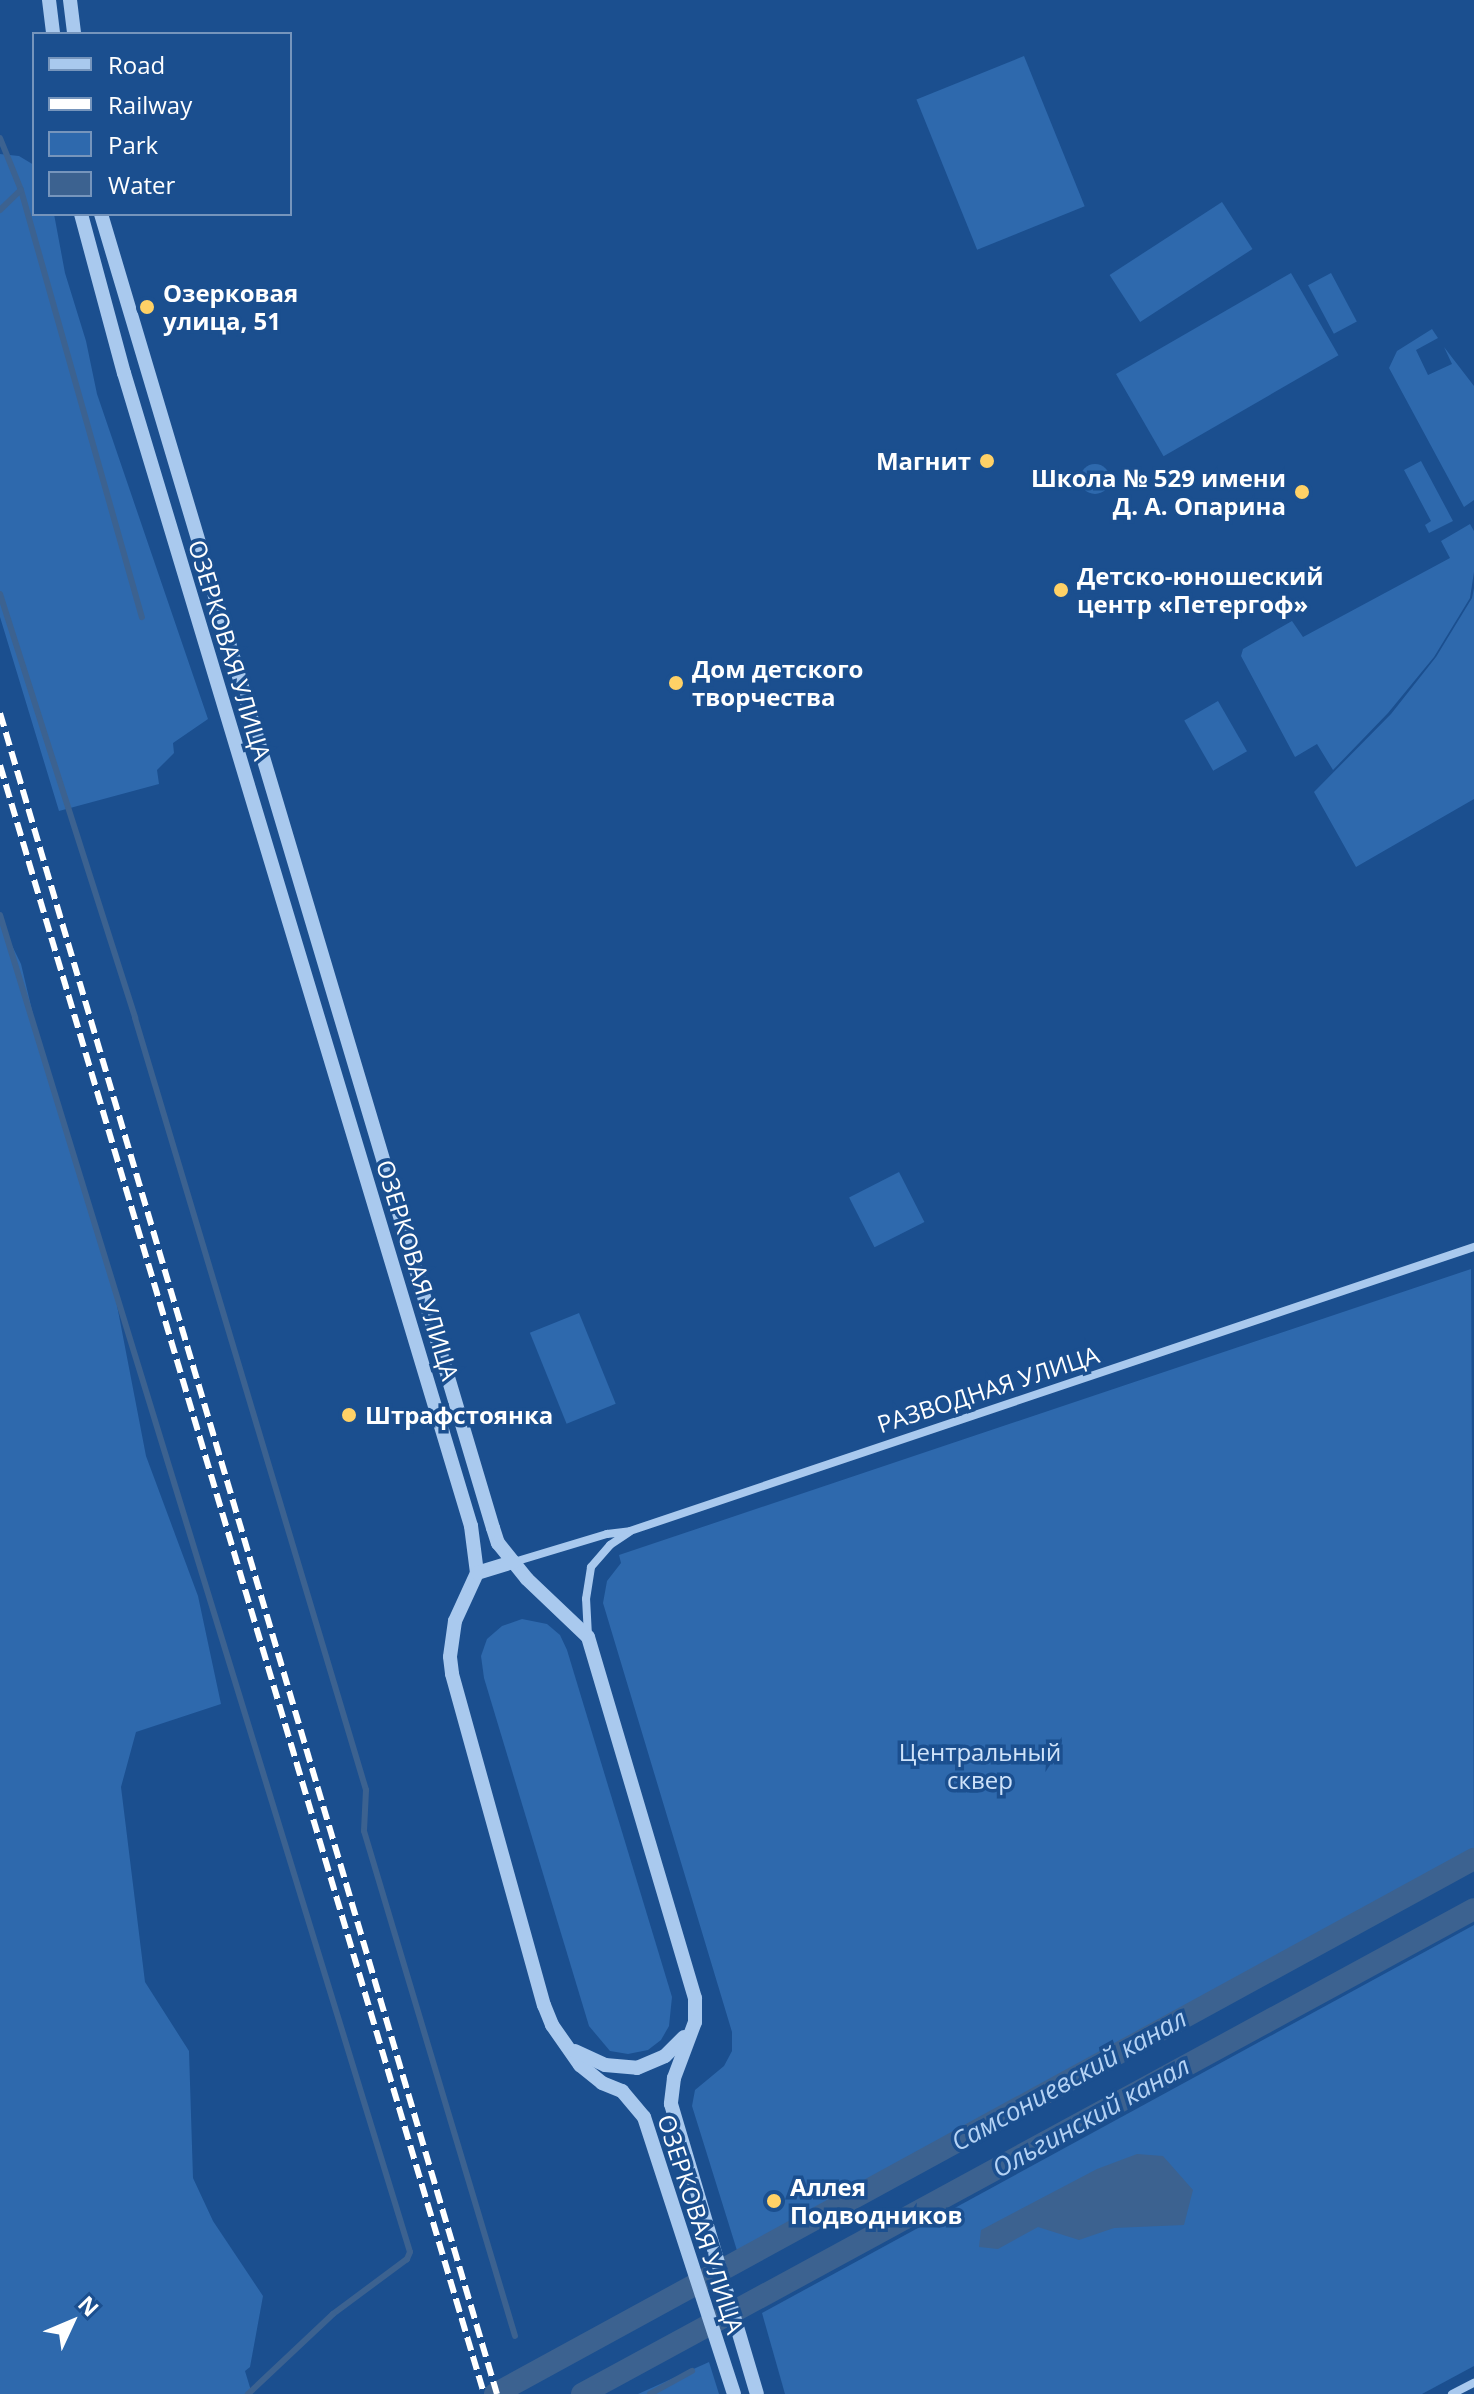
<!DOCTYPE html>
<html>
<head>
<meta charset="utf-8">
<style>
	body { margin:0 }
	#map { position:relative; width:1474px; height:2394px; overflow:hidden; background:#1b4f8f; font-family:"Open Sans",sans-serif }
	div>[style] { position:absolute }
	.green>* { inset:0; background:#2e69ad; transform-origin:0 0 }
	.round { border-radius:50% }
	.water>* { inset:0; background:#3c6290 }
	.stream>* { height:6px; margin:-3px; padding:0 3px; transform-origin:3px; border-radius:3px; background:#3c6290 }
	.canal>* { height:22px; margin:-11px; padding:0 11px; transform-origin:11px; border-radius:11px; background:#3c6290 }
	.minor>* { height:8px; margin:-4px; padding:0 4px; transform-origin:4px; border-radius:4px; background:#a9c9ee }
	.tertiary>* { height:14px; margin:-7px; padding:0 7px; transform-origin:7px; border-radius:7px; background:#a9c9ee }
	.rail>* { height:6px; margin-top:-3px; transform-origin:0; background:repeating-linear-gradient(90deg,#fff 0 14px,transparent 0 20px) }
	.dots>* { width:22px; height:22px; translate:-50% -50%; box-sizing:border-box; border:4px solid #1b4f8f; border-radius:50% }
	span { translate:-50% -50%; white-space:nowrap; text-align:center; line-height:1.15; -webkit-text-stroke:7px #1b4f8f; paint-order:stroke }
	.poi-label { font-size:24px; color:#fff; font-weight:700 }
	.left { translate:0 -50%; text-align:left }
	.right { translate:-100% -50%; text-align:right }
	.street-label { font-size:24px; color:#fff }
	.park-label { font-size:24px; color:#cfe3fa }
	.water-label { font-size:26px; color:#b5d3f5; font-style:italic }
	.legend { position:absolute; left:32px; top:32px; width:260px; height:184px; box-sizing:border-box; background:#1b4f8f; border:2px solid #7695bc; margin:0; padding:10px 14px; list-style:none; font-size:24px; color:#fff }
	.legend li { display:flex; align-items:center; gap:16px; height:40px }
	.legend b { width:40px; border:2px solid #7695bc }
	.north { position:absolute; left:32px; top:2282px; width:80px; height:80px; -webkit-text-stroke:6px #1b4f8f; paint-order:stroke; rotate:46deg; font-size:22px; font-weight:700; line-height:32px; text-align:center; color:#fff }
	.north::after { content:''; display:block; margin:auto; width:28px; height:36px; background:#fff; clip-path:polygon(50% 0,100% 100%,50% 72%,0 100%) }
</style>
</head>
<body>
<div id="map">
	<div class="green">
		<div style="left:1024px;top:56px;width:162px;height:116px;rotate:68deg"></div>
		<div style="clip-path:polygon(0 154px,19px 156px,34px 165px,34px 214px,54px 214px,65px 273px,86px 341px,97px 394px,208px 719px,173px 743px,174px 753px,157px 770px,159px 784px,59px 811px,0 617px)"></div>
		<div style="left:1222px;top:202px;width:56px;height:134px;rotate:57deg"></div>
		<div style="left:1291px;top:273px;width:95px;height:202px;rotate:60deg"></div>
		<div style="left:1331px;top:273px;width:55px;height:26px;rotate:62deg"></div>
		<div style="clip-path:polygon(1432px 329px,1438px 338px,1416px 350px,1428px 375px,1452px 364px,1444px 347px,1474px 386px,1474px 500px,1464px 507px,1389px 368px,1397px 351px)"></div>
		<div style="clip-path:polygon(1421px 461px,1453px 521px,1429px 533px,1425px 525px,1431px 521px,1404px 470px)"></div>
		<div class="round" style="left:1080px;top:464px;width:30px;height:30px"></div>
		<div style="clip-path:polygon(1470px 524px,1474px 531px,1474px 572px,1470px 598px,1434px 657px,1388px 713px,1333px 770px,1317px 744px,1295px 757px,1241px 656px,1243px 649px,1292px 621px,1303px 637px,1450px 558px,1441px 541px)"></div>
		<div style="clip-path:polygon(1474px 588px,1474px 799px,1356px 867px,1314px 792px,1391px 714px,1436px 657px,1472px 598px)"></div>
		<div style="left:1218px;top:701px;width:58px;height:39px;rotate:60deg"></div>
		<div style="clip-path:polygon(0 921px,21px 964px,41px 1048px,115px 1295px,146px 1456px,198px 1596px,221px 1704px,136px 1732px,121px 1787px,145px 1982px,189px 2051px,193px 2178px,213px 2221px,263px 2296px,250px 2367px,245px 2371px,252px 2394px,0 2394px)"></div>
		<div style="left:899px;top:1172px;width:56px;height:56px;rotate:63deg"></div>
		<div style="clip-path:polygon(1471px 1269px,1474px 1851px,739px 2257px,692px 2106px,695px 2090px,724px 2066px,732px 2051px,732px 2032px,603px 1603px,607px 1581px,621px 1563px,619px 1555px)"></div>
		<div style="left:579px;top:1313px;width:98px;height:53px;rotate:68deg"></div>
		<div style="clip-path:polygon(522px 1619px,547px 1624px,560px 1635px,567px 1650px,672px 1997px,669px 2026px,661px 2040px,648px 2050px,628px 2054px,610px 2051px,589px 2026px,484px 1678px,481px 1656px,487px 1639px,502px 1626px)"></div>
		<div style="clip-path:polygon(1474px 1925px,1474px 2366px,1422px 2394px,785px 2394px,762px 2313px)"></div>
		<div style="clip-path:polygon(709px 2362px,719px 2394px,638px 2394px)"></div>
	</div>
	<div class="water">
		<div style="clip-path:polygon(1137px 2154px,1163px 2156px,1193px 2190px,1184px 2225px,1114px 2228px,1079px 2240px,1038px 2227px,998px 2249px,979px 2247px,981px 2230px,1097px 2169px)"></div>
	</div>
	<div class="stream">
		<div style="left:0;top:138px;width:56px;rotate:68deg"></div>
		<div style="left:21px;top:190px;width:444px;rotate:74.2deg"></div>
		<div style="left:0;top:210px;width:29px;rotate:-44deg"></div>
		<div style="left:0;top:594px;width:445px;rotate:72.3deg"></div>
		<div style="left:135px;top:1018px;width:806px;rotate:73.34deg"></div>
		<div style="left:366px;top:1790px;width:41px;rotate:92.8deg"></div>
		<div style="left:364px;top:1831px;width:527px;rotate:73.35deg"></div>
		<div style="left:0;top:915px;width:1398px;rotate:72.95deg"></div>
		<div style="left:410px;top:2252px;width:8px;rotate:113deg"></div>
		<div style="left:407px;top:2259px;width:92px;rotate:143.4deg"></div>
		<div style="left:333px;top:2314px;width:117px;rotate:136.7deg"></div>
		<div style="left:650px;top:2394px;width:48px;rotate:-28.7deg"></div>
	</div>
	<div class="canal">
		<div style="left:495px;top:2394px;width:1116px;rotate:-28.66deg"></div>
		<div style="left:582px;top:2394px;width:1015px;rotate:-28.53deg"></div>
	</div>
	<div class="minor">
		<div style="left:514px;top:1562px;width:97px;rotate:-16.8deg"></div>
		<div style="left:607px;top:1534px;width:23px;rotate:-7deg"></div>
		<div style="left:630px;top:1531px;width:891px;rotate:-18.6deg"></div>
		<div style="left:588px;top:1636px;width:37px;rotate:-93deg"></div>
		<div style="left:586px;top:1599px;width:32px;rotate:-81deg"></div>
		<div style="left:591px;top:1567px;width:29px;rotate:-49deg"></div>
		<div style="left:610px;top:1545px;width:23px;rotate:-34deg"></div>
		<div style="left:1452px;top:2394px;width:25px;rotate:-27deg"></div>
	</div>
	<div class="tertiary">
		<div style="left:49px;top:0;width:34px;rotate:83deg"></div>
		<div style="left:70px;top:0;width:34px;rotate:83deg"></div>
		<div style="left:81px;top:214px;width:165px;rotate:74.9deg"></div>
		<div style="left:124px;top:373px;width:1204px;rotate:73.25deg"></div>
		<div style="left:471px;top:1526px;width:47px;rotate:82.7deg"></div>
		<div style="left:477px;top:1573px;width:53px;rotate:114.6deg"></div>
		<div style="left:455px;top:1621px;width:36px;rotate:98deg"></div>
		<div style="left:450px;top:1657px;width:17px;rotate:83deg"></div>
		<div style="left:452px;top:1674px;width:344px;rotate:74.5deg"></div>
		<div style="left:544px;top:2005px;width:22px;rotate:68deg"></div>
		<div style="left:552px;top:2025px;width:49px;rotate:55deg"></div>
		<div style="left:580px;top:2065px;width:28px;rotate:39deg"></div>
		<div style="left:602px;top:2083px;width:22px;rotate:22deg"></div>
		<div style="left:622px;top:2091px;width:34px;rotate:50deg"></div>
		<div style="left:644px;top:2117px;width:291px;rotate:72deg"></div>
		<div style="left:101px;top:214px;width:1371px;rotate:73.39deg"></div>
		<div style="left:493px;top:1528px;width:16px;rotate:72deg"></div>
		<div style="left:498px;top:1543px;width:46px;rotate:51.1deg"></div>
		<div style="left:527px;top:1579px;width:84px;rotate:43.6deg"></div>
		<div style="left:588px;top:1637px;width:377px;rotate:73.5deg"></div>
		<div style="left:695px;top:1998px;width:24px;rotate:90deg"></div>
		<div style="left:695px;top:2022px;width:60px;rotate:110.6deg"></div>
		<div style="left:674px;top:2078px;width:26px;rotate:97deg"></div>
		<div style="left:671px;top:2104px;width:302px;rotate:73.5deg"></div>
		<div style="left:477px;top:1573px;width:38px;rotate:-17deg"></div>
		<div style="left:575px;top:2051px;width:33px;rotate:25deg"></div>
		<div style="left:605px;top:2065px;width:32px;rotate:5deg"></div>
		<div style="left:637px;top:2068px;width:30px;rotate:-23deg"></div>
		<div style="left:665px;top:2056px;width:27px;rotate:-45deg"></div>
	</div>
	<div class="rail">
		<div style="left:0;top:713px;width:1753px;rotate:73.53deg"></div>
		<div style="left:0;top:765px;width:1699px;rotate:73.45deg"></div>
	</div>
	<div class="dots">
		<div style="left:147px;top:307px;background:#ffd166"></div>
		<div style="left:987px;top:461px;background:#ffd166"></div>
		<div style="left:1302px;top:492px;background:#ffd166"></div>
		<div style="left:1061px;top:590px;background:#ffd166"></div>
		<div style="left:676px;top:683px;background:#ffd166"></div>
		<div style="left:349px;top:1415px;background:#ffd166"></div>
		<div style="left:774px;top:2201px;background:#ffd166"></div>
	</div>
	<div class="poi-label">
		<span class="left" style="left:163px;top:307px">Озерковая<br>улица, 51</span>
		<span class="right" style="left:971px;top:461px">Магнит</span>
		<span class="right" style="left:1286px;top:492px">Школа № 529 имени<br>Д. А. Опарина</span>
		<span class="left" style="left:1077px;top:590px">Детско-юношеский<br>центр «Петергоф»</span>
		<span class="left" style="left:692px;top:683px">Дом детского<br>творчества</span>
		<span class="left" style="left:365px;top:1415px">Штрафстоянка</span>
		<span class="left" style="left:790px;top:2201px">Аллея<br>Подводников</span>
	</div>
	<div class="street-label">
		<span style="left:230px;top:650px;rotate:73deg">ОЗЕРКОВАЯ УЛИЦА</span>
		<span style="left:418px;top:1270px;rotate:73deg">ОЗЕРКОВАЯ УЛИЦА</span>
		<span style="left:988px;top:1389px;rotate:-18deg">РАЗВОДНАЯ УЛИЦА</span>
		<span style="left:701px;top:2224px;rotate:72deg">ОЗЕРКОВАЯ УЛИЦА</span>
	</div>
	<div class="park-label">
		<span style="left:980px;top:1766px">Центральный<br>сквер</span>
	</div>
	<div class="water-label">
		<span style="left:1069px;top:2080px;rotate:-29deg">Самсониевский канал</span>
		<span style="left:1091px;top:2117px;rotate:-29deg">Ольгинский канал</span>
	</div>
	<ul class="legend">
	<li><b style="height:10px;background:#a9c9ee"></b>Road</li>
	<li><b style="height:10px;background:#fff"></b>Railway</li>
	<li><b style="height:22px;background:#2e69ad"></b>Park</li>
	<li><b style="height:22px;background:#3c6290"></b>Water</li>
	</ul>
	<div class="north">N</div>
</div>
</body>
</html>
